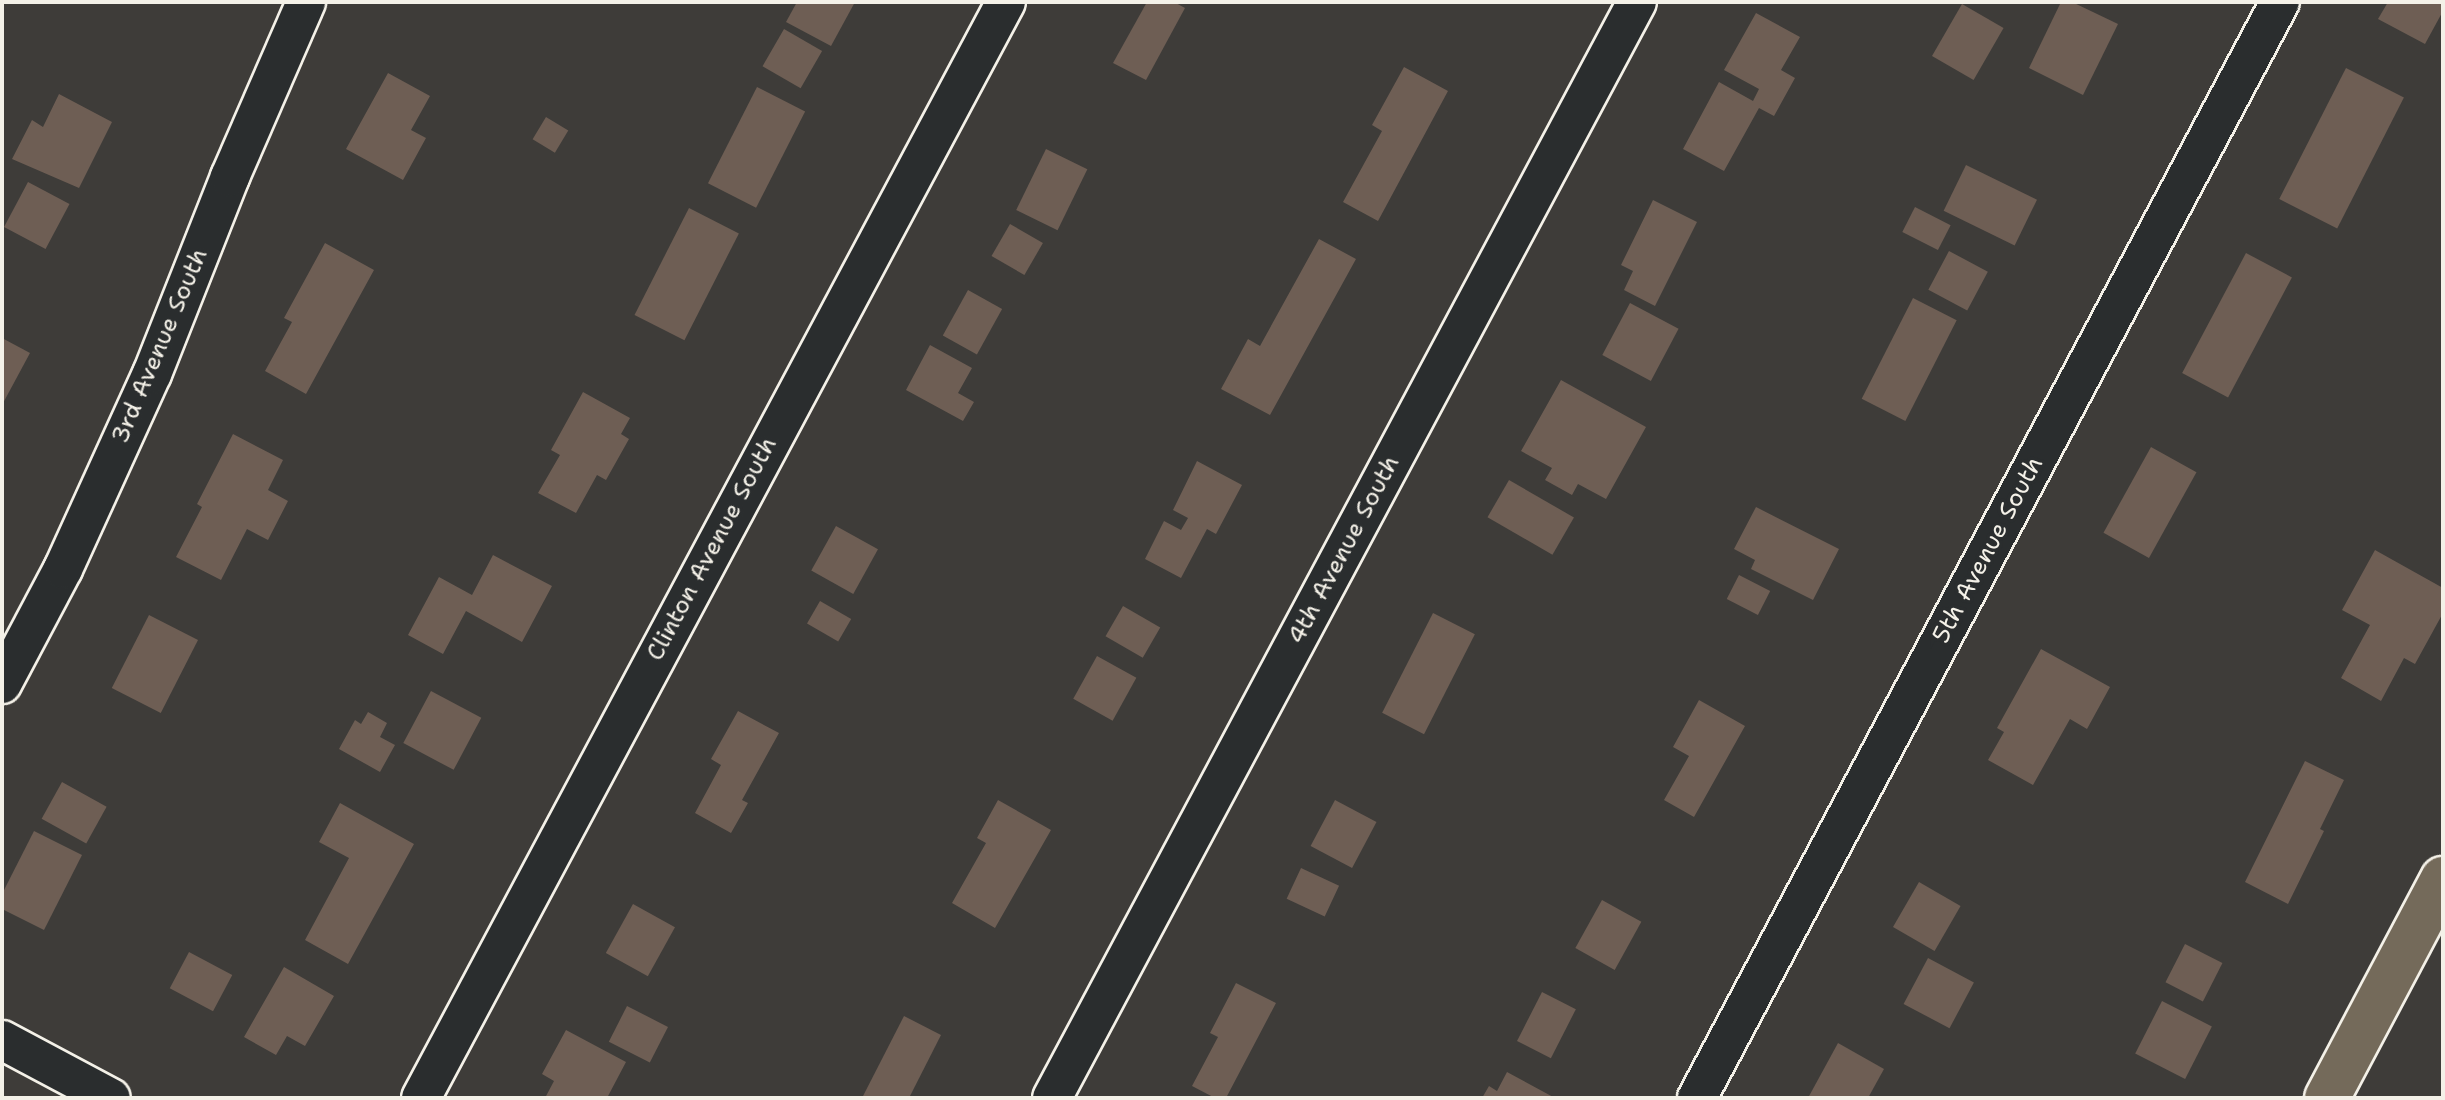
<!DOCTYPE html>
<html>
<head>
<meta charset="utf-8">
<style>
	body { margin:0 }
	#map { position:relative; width:2445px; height:1100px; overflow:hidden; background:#3e3c39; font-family:"Shantell Sans",sans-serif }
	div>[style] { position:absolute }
	.building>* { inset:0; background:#6e5e54; transform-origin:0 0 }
	.roads { filter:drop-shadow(2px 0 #f4f1e8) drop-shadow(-2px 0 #f4f1e8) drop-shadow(0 2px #f4f1e8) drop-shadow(0 -2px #f4f1e8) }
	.minor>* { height:38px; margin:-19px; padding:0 19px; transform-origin:19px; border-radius:19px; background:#2a2d2e }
	.major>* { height:44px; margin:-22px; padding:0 22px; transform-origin:22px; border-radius:22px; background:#746a5a }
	span { translate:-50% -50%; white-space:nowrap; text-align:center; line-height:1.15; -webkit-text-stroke:7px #2a2d2e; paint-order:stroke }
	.street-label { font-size:24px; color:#f4f1e8 }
	.frame { position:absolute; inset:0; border:4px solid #f4f1e8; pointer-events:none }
</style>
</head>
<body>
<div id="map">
	<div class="building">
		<div style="clip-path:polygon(797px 2px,855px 2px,831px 46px,786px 22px)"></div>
		<div style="clip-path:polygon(1147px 2px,1174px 2px,1185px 8px,1146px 80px,1113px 63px)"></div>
		<div style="clip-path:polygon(2061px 2px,2072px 2px,2118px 24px,2083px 95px,2029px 68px)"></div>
		<div style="clip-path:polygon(2388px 2px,2443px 2px,2443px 11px,2425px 44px,2378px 19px)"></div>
		<div style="left:1962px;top:4px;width:48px;height:60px;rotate:30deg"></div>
		<div style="clip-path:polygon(1756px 13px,1800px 37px,1781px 70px,1795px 78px,1774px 116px,1759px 108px,1724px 171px,1683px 149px,1719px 82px,1753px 101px,1759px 89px,1724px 70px)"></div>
		<div style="left:784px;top:29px;width:44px;height:43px;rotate:30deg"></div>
		<div style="clip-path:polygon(1404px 67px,1448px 91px,1378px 221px,1343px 202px,1382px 131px,1372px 125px)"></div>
		<div style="left:2346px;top:68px;width:65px;height:147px;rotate:27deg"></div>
		<div style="clip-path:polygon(388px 73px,430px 96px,411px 130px,426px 138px,403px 180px,346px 149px)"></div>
		<div style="left:757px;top:87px;width:54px;height:108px;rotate:27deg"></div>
		<div style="clip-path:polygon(59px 94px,112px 122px,79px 188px,12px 159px,32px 120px,43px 127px)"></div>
		<div style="left:546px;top:117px;width:26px;height:26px;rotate:31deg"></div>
		<div style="left:1046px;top:149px;width:46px;height:68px;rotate:26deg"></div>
		<div style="left:1966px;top:165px;width:79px;height:51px;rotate:26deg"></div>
		<div style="left:28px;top:182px;width:47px;height:51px;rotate:28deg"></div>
		<div style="clip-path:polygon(1653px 200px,1697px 222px,1655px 306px,1624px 290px,1633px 271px,1621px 265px)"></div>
		<div style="left:1915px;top:207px;width:40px;height:28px;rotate:27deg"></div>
		<div style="left:689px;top:208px;width:56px;height:120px;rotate:27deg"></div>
		<div style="left:1010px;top:224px;width:38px;height:37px;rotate:30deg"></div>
		<div style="clip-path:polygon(1319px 239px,1356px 259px,1270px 415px,1221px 389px,1248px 339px,1260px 346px)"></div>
		<div style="clip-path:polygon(325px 243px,374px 270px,306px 394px,265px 371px,292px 322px,284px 318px)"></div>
		<div style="left:1949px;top:251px;width:44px;height:44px;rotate:28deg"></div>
		<div style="left:2246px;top:253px;width:52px;height:136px;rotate:28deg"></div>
		<div style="left:968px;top:290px;width:39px;height:52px;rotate:29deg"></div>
		<div style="left:1913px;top:298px;width:49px;height:113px;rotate:27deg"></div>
		<div style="left:1630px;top:303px;width:55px;height:59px;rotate:28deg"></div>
		<div style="clip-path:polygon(2px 338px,30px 353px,2px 405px)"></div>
		<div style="clip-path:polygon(930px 345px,972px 368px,958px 393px,974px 402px,963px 421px,906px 390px)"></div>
		<div style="clip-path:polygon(1561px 380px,1646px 427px,1606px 499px,1578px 484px,1572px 495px,1545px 480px,1552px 468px,1521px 451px)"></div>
		<div style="clip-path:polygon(583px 392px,630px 418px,621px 434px,629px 439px,606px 480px,597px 475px,576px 513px,538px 493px,560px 455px,551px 450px)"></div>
		<div style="clip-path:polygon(233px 434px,283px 460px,268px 490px,288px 501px,268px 540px,247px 529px,221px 580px,176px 557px,202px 507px,197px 504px)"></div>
		<div style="left:2151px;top:447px;width:52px;height:98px;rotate:29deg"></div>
		<div style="clip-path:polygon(1197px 461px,1242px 485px,1216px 534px,1207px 529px,1181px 578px,1145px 559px,1164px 521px,1181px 530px,1188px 518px,1173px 510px)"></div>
		<div style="left:1509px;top:480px;width:75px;height:43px;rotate:30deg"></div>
		<div style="clip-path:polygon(1756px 507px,1839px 549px,1813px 600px,1751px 569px,1755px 560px,1734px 549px)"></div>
		<div style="left:836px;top:526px;width:48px;height:51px;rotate:29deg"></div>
		<div style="clip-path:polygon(2375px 550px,2443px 588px,2443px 613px,2415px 664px,2404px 658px,2381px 701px,2341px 678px,2370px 625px,2342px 610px)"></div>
		<div style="clip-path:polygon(493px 555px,552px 586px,522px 642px,466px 611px,443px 654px,408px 635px,439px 577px,472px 595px)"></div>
		<div style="left:1739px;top:575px;width:35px;height:27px;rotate:27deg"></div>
		<div style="left:820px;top:601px;width:36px;height:26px;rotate:30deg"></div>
		<div style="left:1123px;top:606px;width:43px;height:35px;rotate:30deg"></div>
		<div style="left:1433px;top:613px;width:47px;height:112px;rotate:27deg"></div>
		<div style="left:149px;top:615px;width:55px;height:82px;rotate:27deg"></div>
		<div style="clip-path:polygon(2041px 649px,2110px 687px,2087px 729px,2070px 719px,2033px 785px,1988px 760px,2004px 732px,1997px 728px)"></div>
		<div style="left:1097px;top:656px;width:45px;height:49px;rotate:29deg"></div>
		<div style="left:431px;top:691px;width:57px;height:59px;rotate:28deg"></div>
		<div style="clip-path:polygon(1699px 700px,1745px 726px,1694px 817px,1664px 800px,1689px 756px,1673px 747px)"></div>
		<div style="clip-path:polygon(738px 711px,779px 733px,742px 800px,748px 803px,731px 833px,695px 813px,721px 765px,711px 759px)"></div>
		<div style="clip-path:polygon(368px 712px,387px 723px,380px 737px,395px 745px,380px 772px,339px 749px,355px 720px,361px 724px)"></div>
		<div style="clip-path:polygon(2305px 761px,2344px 780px,2320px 829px,2324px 831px,2288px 904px,2245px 882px)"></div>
		<div style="left:62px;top:782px;width:51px;height:42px;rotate:29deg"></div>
		<div style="clip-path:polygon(998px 800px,1051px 830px,995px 928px,952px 903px,986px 843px,977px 838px)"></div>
		<div style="left:1335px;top:800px;width:47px;height:52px;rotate:28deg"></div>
		<div style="clip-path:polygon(340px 803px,414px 844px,348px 964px,305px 940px,349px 858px,319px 842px)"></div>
		<div style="clip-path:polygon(34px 831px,82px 855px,44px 930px,2px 909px,2px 894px)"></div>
		<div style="left:1301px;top:868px;width:42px;height:34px;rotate:25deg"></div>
		<div style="left:1919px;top:882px;width:48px;height:52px;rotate:30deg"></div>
		<div style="left:1602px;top:900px;width:45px;height:55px;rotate:29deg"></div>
		<div style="left:633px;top:904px;width:48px;height:56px;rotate:29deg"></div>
		<div style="left:2185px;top:944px;width:42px;height:43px;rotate:27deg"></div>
		<div style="left:189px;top:952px;width:49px;height:41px;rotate:28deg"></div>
		<div style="left:1928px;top:958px;width:52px;height:52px;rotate:28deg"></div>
		<div style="clip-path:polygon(284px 967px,334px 996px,305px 1046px,287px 1036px,276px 1055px,244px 1037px)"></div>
		<div style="clip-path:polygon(1236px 983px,1276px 1003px,1226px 1098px,1215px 1098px,1192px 1086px,1218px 1037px,1210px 1033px)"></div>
		<div style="left:1542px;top:992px;width:38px;height:55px;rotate:27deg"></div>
		<div style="left:2162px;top:1001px;width:56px;height:59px;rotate:27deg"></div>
		<div style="left:627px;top:1006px;width:46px;height:40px;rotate:27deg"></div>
		<div style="clip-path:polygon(904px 1016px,941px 1035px,909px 1098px,862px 1098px)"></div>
		<div style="clip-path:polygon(566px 1030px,626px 1062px,607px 1098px,545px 1098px,554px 1081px,542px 1074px)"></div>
		<div style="clip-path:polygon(1838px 1043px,1884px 1069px,1868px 1098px,1808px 1098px)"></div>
		<div style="clip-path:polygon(1507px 1072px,1555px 1098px,1482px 1098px,1489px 1086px,1497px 1091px)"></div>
	</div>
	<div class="roads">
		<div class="minor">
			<div style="left:2px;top:684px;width:130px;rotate:-62.1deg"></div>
			<div style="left:63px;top:569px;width:214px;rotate:-65.5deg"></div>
			<div style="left:152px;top:374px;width:212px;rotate:-68.4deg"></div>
			<div style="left:230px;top:177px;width:191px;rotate:-66.5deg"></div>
			<div style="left:2px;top:1040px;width:123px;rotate:28deg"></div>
			<div style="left:421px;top:1098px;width:1242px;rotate:-61.91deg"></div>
			<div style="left:1052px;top:1098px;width:1242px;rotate:-61.91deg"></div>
			<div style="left:1697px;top:1098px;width:1241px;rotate:-61.99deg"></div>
		</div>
		<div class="major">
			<div style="left:2327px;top:1098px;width:248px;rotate:-62.1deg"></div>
		</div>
	</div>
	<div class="street-label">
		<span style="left:160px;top:346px;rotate:-67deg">3rd Avenue South</span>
		<span style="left:712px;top:549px;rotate:-62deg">Clinton Avenue South</span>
		<span style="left:1344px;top:550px;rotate:-62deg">4th Avenue South</span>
		<span style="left:1988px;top:550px;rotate:-62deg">5th Avenue South</span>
	</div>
	<div class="frame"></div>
</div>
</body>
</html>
